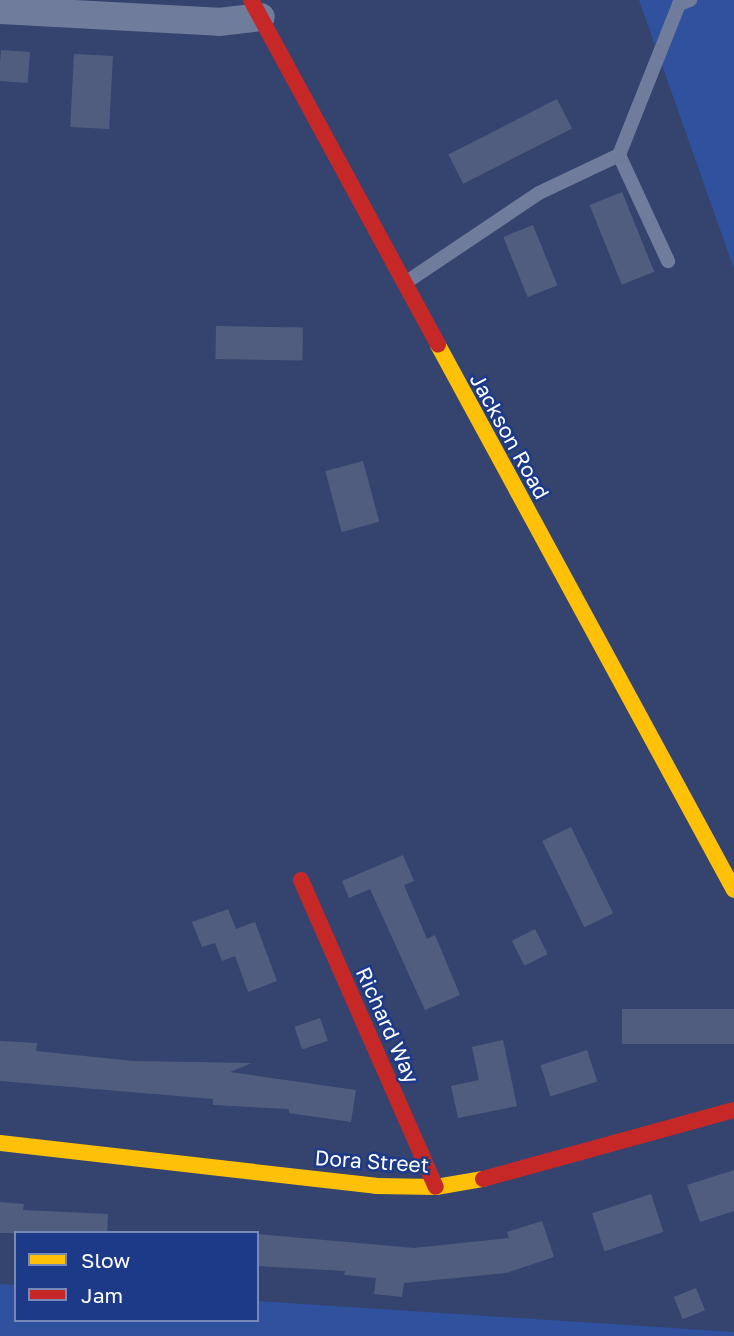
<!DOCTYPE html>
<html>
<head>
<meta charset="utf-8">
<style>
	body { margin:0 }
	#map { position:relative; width:734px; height:1336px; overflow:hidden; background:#34446e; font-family:"Golos Text",sans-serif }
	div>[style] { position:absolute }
	.green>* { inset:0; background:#30519e }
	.building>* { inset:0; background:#505d7f; transform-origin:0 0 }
	.lane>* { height:14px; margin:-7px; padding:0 7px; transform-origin:7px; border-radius:7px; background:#707c9c }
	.street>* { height:28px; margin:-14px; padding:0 14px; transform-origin:14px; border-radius:14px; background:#707c9c }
	.slow>* { height:16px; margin:-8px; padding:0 8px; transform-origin:8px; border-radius:8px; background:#ffc107 }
	.jam>* { height:16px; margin:-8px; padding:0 8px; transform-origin:8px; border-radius:8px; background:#c62828 }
	span { translate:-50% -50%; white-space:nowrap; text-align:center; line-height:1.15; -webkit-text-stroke:5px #1c3a87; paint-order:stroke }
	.street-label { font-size:21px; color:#fff }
	.legend { position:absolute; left:14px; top:1231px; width:245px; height:91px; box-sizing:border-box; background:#1c3a87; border:2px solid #7789b7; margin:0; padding:9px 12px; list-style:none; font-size:21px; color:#fff }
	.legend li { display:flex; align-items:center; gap:14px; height:35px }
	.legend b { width:35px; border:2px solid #7789b7 }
</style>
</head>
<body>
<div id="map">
	<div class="green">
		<div style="clip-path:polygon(639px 0,734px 0,734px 269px)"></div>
		<div style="clip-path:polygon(0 1284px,16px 1285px,16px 1320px,257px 1320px,257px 1301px,734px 1332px,734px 1336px,0 1336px)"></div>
	</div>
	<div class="building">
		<div style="left:1px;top:50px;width:29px;height:31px;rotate:4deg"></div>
		<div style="left:74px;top:54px;width:39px;height:73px;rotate:3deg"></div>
		<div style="left:557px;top:99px;width:33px;height:122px;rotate:63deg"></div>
		<div style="left:622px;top:192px;width:86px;height:35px;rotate:68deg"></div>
		<div style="left:533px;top:225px;width:65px;height:32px;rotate:68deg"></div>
		<div style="left:216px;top:326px;width:87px;height:33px;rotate:1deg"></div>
		<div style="left:363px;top:461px;width:63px;height:39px;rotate:75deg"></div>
		<div style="left:571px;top:827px;width:96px;height:32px;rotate:64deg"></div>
		<div style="clip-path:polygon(403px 855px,414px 881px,404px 885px,427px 939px,435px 935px,460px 995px,425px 1010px,370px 889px,349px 898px,342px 881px)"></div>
		<div style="clip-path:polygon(228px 909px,236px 929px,255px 922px,277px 981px,248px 992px,235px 956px,222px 961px,215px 943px,202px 947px,192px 922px)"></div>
		<div style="left:535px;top:929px;width:28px;height:26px;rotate:63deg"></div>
		<div style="left:734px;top:1009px;width:35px;height:112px;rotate:90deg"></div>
		<div style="left:320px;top:1018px;width:24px;height:27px;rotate:71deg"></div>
		<div style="clip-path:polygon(503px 1040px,517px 1106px,458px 1118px,451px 1086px,479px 1080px,472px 1047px)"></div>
		<div style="clip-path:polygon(0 1041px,37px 1043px,36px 1051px,133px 1061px,252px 1063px,230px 1072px,356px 1090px,351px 1122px,289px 1113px,289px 1109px,213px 1105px,213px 1099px,0 1081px)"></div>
		<div style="left:587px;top:1050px;width:33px;height:49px;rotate:72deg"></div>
		<div style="clip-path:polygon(734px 1170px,734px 1211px,700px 1222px,687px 1185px)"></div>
		<div style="left:651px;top:1194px;width:40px;height:62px;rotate:72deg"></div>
		<div style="clip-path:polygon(0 1202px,24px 1204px,23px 1210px,108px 1214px,107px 1233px,0 1233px)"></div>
		<div style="clip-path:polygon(542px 1221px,554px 1257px,506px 1273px,404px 1283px,402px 1297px,374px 1294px,376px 1278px,344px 1275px,345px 1271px,257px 1266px,257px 1234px,414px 1248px,509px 1238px,507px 1232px)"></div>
		<div style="left:696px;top:1288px;width:24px;height:24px;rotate:68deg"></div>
	</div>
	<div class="lane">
		<div style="left:619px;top:155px;width:117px;rotate:65.2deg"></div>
		<div style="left:405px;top:283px;width:161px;rotate:-33.9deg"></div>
		<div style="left:539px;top:193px;width:89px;rotate:-25.4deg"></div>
		<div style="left:619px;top:155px;width:162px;rotate:-68.3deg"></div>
		<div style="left:679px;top:4px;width:12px;rotate:-20deg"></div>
	</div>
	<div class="street">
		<div style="left:0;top:10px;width:219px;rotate:3.1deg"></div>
		<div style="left:219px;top:22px;width:42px;rotate:-6.8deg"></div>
	</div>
	<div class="slow">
		<div style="left:438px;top:345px;width:620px;rotate:61.49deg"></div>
		<div style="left:0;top:1143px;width:378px;rotate:6.5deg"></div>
		<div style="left:376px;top:1186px;width:60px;rotate:1deg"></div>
		<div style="left:436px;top:1187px;width:48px;rotate:-9.7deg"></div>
	</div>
	<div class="jam">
		<div style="left:251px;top:0;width:392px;rotate:61.5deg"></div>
		<div style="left:301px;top:880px;width:335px;rotate:66.3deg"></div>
		<div style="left:483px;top:1179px;width:260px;rotate:-15.4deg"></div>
	</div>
	<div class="street-label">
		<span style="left:510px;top:436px;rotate:61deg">Jackson Road</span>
		<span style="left:388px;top:1025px;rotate:66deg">Richard Way</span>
		<span style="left:372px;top:1161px;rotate:4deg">Dora Street</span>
	</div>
	<ul class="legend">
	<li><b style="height:9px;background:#ffc107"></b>Slow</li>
	<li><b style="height:9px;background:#c62828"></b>Jam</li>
	</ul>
</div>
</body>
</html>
